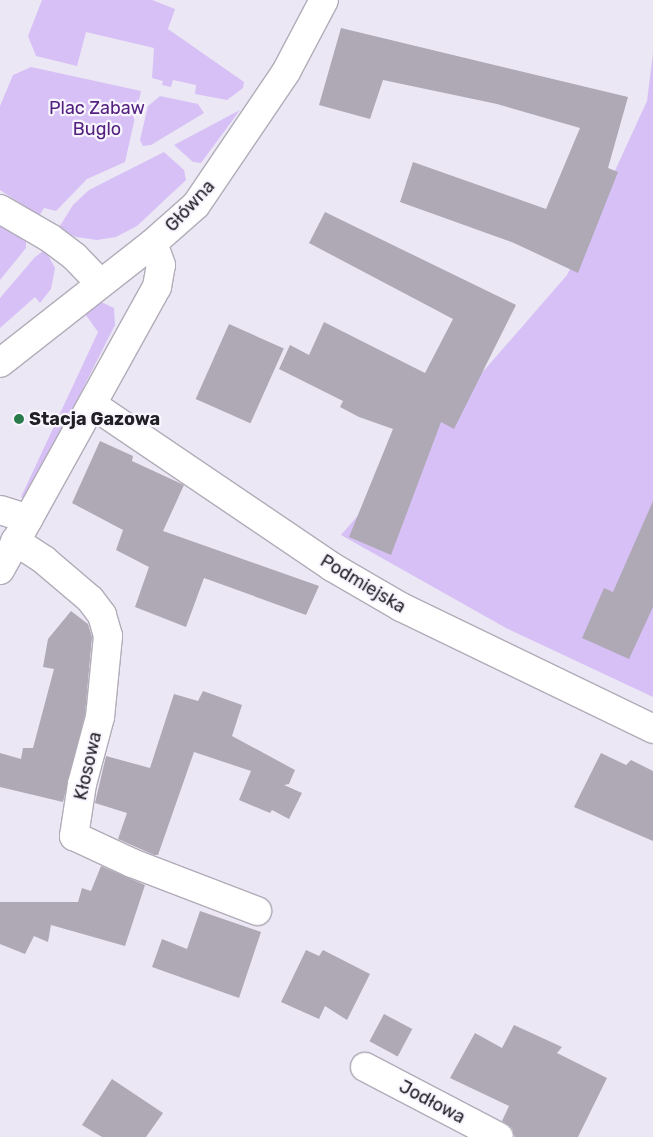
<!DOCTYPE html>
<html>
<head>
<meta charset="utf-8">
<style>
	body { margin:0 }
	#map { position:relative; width:653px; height:1137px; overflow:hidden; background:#ece7f4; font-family:Rubik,sans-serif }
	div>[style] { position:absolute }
	.green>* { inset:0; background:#d7c0f6 }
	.building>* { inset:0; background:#aea9b5; transform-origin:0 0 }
	.roads { filter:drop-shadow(1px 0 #b1acb8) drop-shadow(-1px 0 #b1acb8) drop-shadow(0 1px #b1acb8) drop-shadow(0 -1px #b1acb8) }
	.minor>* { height:28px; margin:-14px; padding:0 14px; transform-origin:14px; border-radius:14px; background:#fff }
	.dots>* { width:14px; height:14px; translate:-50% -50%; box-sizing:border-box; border:2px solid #f9f5ff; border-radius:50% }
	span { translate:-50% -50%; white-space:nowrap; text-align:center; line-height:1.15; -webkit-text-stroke:4.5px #f9f5ff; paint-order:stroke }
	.park-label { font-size:18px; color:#53227f }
	.street-label { font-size:18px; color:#212024 }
	.poi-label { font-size:18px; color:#212024; font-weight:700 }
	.left { translate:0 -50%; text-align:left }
</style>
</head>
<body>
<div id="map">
	<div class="green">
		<div style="clip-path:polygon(42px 0,152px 0,175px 9px,168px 29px,244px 82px,243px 88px,227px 100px,195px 94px,196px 85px,173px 80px,171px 87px,162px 85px,163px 81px,152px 78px,154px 48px,86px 32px,77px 66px,36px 56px,28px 36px)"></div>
		<div style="clip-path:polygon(653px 53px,653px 697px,506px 628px,341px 535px,567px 275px,647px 101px)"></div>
		<div style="clip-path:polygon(31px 67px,141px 91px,125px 162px,87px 179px,56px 211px,44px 208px,39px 216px,0 190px,0 106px,13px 75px)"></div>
		<div style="clip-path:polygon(160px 96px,198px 104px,204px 113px,151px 145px,143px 146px,140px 140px,148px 106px)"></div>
		<div style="clip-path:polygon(240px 110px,201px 163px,193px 162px,174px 145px)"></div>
		<div style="clip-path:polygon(164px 152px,184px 170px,186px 180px,137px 226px,116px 237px,97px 240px,76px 237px,58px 229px,73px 205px,89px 190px)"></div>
		<div style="clip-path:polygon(0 222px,26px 237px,26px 248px,0 280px)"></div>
		<div style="clip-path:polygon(45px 250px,55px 268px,51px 289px,40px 303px,35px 297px,0 328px,0 298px,35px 257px)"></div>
		<div style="clip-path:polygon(99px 301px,114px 308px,115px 325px,27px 499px,21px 497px,98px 332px,83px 311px)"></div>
	</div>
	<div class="building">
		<div style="clip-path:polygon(341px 28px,628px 97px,608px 168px,618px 172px,578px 273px,514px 243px,400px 202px,413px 162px,546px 209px,580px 128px,497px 104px,383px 80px,370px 119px,319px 105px)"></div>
		<div style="clip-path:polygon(325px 212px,516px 305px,454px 429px,441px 422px,391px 555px,349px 537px,393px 429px,359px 417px,340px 407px,343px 401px,279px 369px,290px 345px,309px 355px,324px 322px,425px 373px,453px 319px,309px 243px)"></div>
		<div style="left:229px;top:324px;width:60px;height:82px;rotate:24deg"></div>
		<div style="clip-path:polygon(100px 441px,133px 456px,132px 461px,184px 485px,163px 531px,319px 586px,306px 615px,204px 578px,186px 627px,135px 607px,149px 567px,116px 550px,123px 530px,72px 503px)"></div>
		<div style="clip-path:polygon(653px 501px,653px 607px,629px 659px,582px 638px,604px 588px,613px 592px)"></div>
		<div style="clip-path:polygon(71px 611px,88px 624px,92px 637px,85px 714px,63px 802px,0 787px,0 753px,21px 759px,23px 748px,33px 748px,54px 669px,43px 667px,48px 639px)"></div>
		<div style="clip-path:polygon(203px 691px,242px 705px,232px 736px,295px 770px,289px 784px,284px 785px,302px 793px,289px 819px,272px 810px,270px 813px,239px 800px,251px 771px,194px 752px,158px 855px,154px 855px,118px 839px,127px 813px,95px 803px,106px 756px,150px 768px,174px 694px,198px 701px)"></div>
		<div style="clip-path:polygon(601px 753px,626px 765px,631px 760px,653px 771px,653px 841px,574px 807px)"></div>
		<div style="clip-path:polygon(101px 866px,145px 885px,125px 946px,51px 925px,48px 942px,34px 936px,25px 954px,0 944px,0 902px,78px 902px,82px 888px,91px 891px)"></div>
		<div style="clip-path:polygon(200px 911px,261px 932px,239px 998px,152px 967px,162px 939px,187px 949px)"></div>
		<div style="clip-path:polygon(306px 950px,319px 956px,323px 950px,370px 974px,347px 1020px,325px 1006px,319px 1019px,281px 1002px)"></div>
		<div style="left:384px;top:1014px;width:32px;height:31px;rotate:28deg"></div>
		<div style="clip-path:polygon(514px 1025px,562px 1047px,557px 1053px,607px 1078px,578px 1137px,515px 1137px,512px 1128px,502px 1121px,509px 1106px,450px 1078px,475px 1033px,502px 1048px)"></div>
		<div style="clip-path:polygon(112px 1079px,163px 1113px,146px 1137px,102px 1137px,82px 1125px)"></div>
	</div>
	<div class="roads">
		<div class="minor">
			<div style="left:0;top:209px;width:58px;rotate:30.1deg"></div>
			<div style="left:50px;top:238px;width:31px;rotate:37deg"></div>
			<div style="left:75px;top:257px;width:35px;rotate:46deg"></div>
			<div style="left:0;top:363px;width:194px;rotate:-38.1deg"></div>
			<div style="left:153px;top:243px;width:57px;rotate:-41.5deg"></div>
			<div style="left:196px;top:205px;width:161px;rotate:-55.9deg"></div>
			<div style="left:286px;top:72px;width:81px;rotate:-62.2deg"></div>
			<div style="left:93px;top:405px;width:289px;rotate:34.1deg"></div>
			<div style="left:332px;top:567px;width:80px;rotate:30.1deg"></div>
			<div style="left:401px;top:607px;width:280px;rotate:25.8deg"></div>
			<div style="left:0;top:510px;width:30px;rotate:17deg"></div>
			<div style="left:15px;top:541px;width:35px;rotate:33deg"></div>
			<div style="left:44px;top:560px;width:60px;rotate:40.3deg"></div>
			<div style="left:90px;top:599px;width:20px;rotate:53deg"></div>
			<div style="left:102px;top:615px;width:22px;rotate:74deg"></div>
			<div style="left:108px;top:636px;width:81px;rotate:95.6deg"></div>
			<div style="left:100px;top:717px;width:69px;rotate:105deg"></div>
			<div style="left:82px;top:784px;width:53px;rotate:98.7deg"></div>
			<div style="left:74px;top:836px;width:64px;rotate:25deg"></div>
			<div style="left:132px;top:863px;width:134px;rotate:21deg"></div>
			<div style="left:0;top:570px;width:324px;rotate:-61deg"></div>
			<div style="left:157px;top:287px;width:22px;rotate:-80deg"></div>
			<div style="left:161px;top:265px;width:23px;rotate:-110deg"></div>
			<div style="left:365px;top:1067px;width:151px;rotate:27.6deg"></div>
		</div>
	</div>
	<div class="dots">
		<div style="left:19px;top:419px;background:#2a7b4c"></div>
	</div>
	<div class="park-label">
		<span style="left:97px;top:119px">Plac Zabaw<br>Buglo</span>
	</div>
	<div class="street-label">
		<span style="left:190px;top:206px;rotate:-47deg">Główna</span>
		<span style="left:363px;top:584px;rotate:31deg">Podmiejska</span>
		<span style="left:88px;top:766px;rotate:-77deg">Kłosowa</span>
		<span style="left:432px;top:1102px;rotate:28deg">Jodłowa</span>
	</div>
	<div class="poi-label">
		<span class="left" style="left:29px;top:419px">Stacja Gazowa</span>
	</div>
</div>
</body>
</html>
